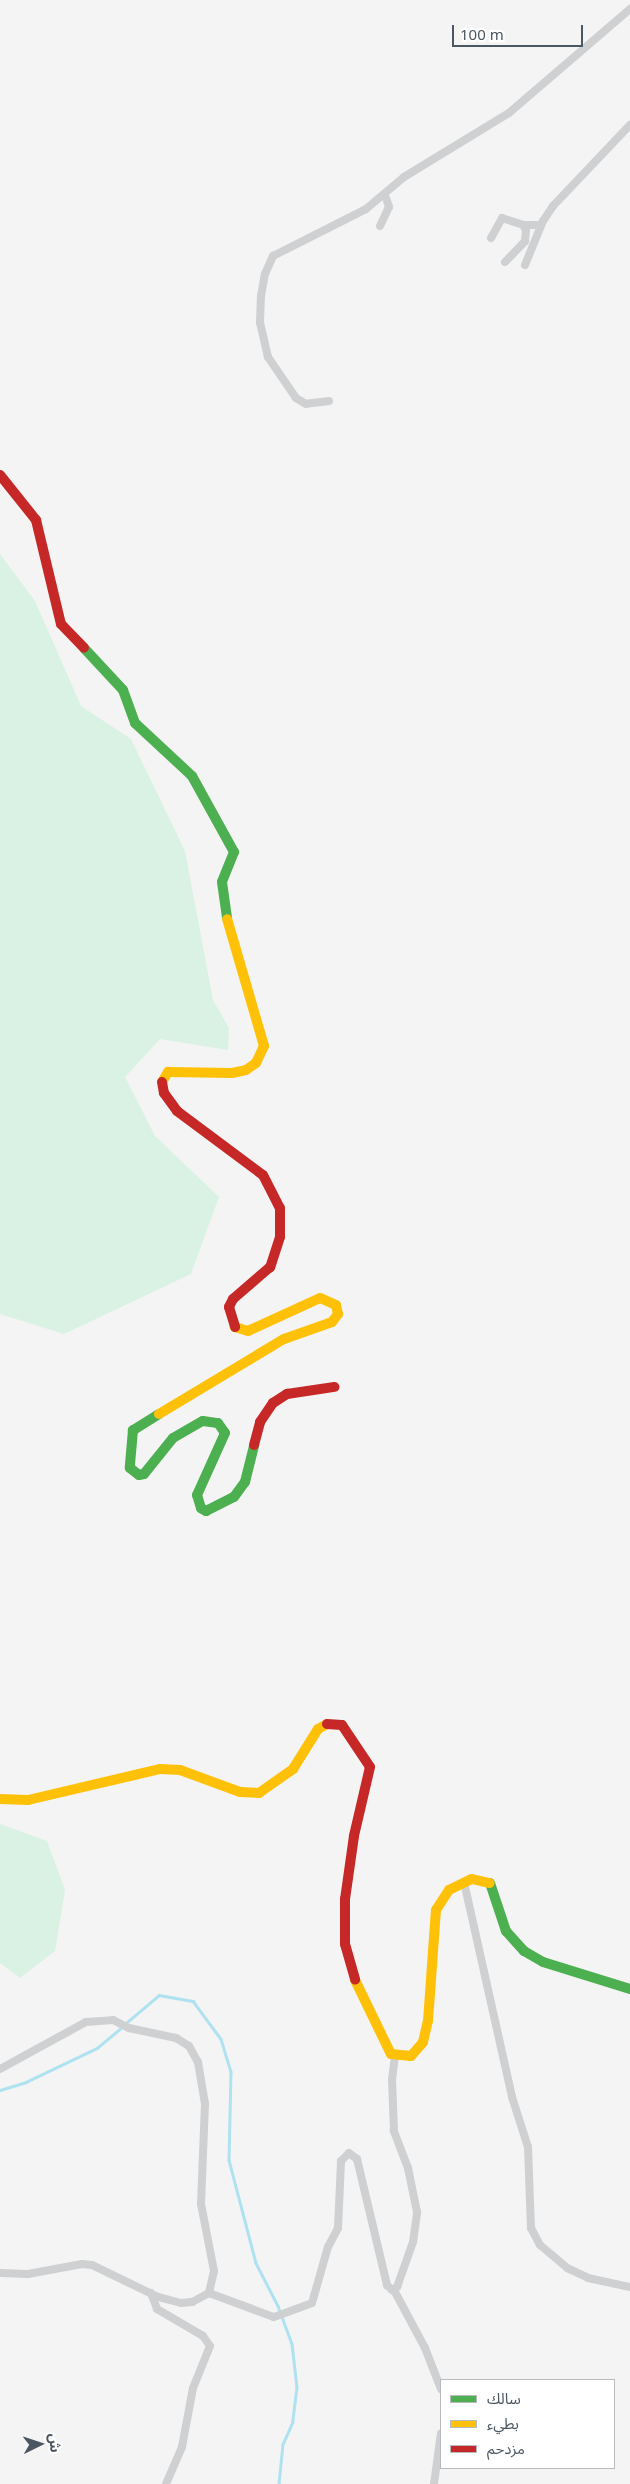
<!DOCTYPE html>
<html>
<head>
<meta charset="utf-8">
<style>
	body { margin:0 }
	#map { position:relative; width:630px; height:2484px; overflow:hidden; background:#f4f4f4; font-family:"Noto Sans","Noto Sans Arabic",sans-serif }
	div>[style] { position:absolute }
	.green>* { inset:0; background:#d9f2e3 }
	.stream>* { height:2.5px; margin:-1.25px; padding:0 1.25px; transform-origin:1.25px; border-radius:1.25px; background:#aee2f0 }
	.street>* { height:8px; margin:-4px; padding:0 4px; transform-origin:4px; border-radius:4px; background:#ced0d2 }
	.fast>* { height:10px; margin:-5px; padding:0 5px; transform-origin:5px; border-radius:5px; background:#4caf50 }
	.slow>* { height:10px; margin:-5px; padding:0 5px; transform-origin:5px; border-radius:5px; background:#ffc107 }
	.jam>* { height:10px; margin:-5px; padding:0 5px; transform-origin:5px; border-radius:5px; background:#c62828 }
	span { translate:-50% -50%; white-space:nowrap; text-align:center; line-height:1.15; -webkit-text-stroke:4.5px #fff; paint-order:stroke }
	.legend { position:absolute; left:440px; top:2379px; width:175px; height:90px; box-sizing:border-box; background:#fff; border:1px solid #b7bbc0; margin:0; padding:6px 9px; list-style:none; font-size:15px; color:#4a5661 }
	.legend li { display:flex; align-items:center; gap:10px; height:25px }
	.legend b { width:25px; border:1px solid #b7bbc0 }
	.north { position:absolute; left:15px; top:2419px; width:50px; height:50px; -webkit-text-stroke:4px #fff; paint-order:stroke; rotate:86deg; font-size:14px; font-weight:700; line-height:20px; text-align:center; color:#4a5661 }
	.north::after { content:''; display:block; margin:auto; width:18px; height:22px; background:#4a5661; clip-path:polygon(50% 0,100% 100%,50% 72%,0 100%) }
	.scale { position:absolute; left:452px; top:25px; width:131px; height:22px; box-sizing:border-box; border:2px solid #4a5661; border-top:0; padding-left:6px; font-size:15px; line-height:18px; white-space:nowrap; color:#4a5661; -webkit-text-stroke:4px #fff; paint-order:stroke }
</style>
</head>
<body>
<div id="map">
	<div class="green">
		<div style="clip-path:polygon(0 554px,35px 601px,81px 706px,131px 739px,185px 851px,213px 1000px,229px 1028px,228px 1050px,160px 1039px,125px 1077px,155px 1136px,219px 1197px,191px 1274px,64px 1334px,0 1314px)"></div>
		<div style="clip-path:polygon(0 1824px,47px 1841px,65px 1890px,55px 1951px,20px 1978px,0 1963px)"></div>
	</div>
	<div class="stream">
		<div style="left:126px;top:2023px;width:43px;rotate:-40.3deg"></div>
		<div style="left:159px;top:1995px;width:35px;rotate:10deg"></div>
		<div style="left:193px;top:2001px;width:47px;rotate:53.6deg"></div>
		<div style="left:221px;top:2039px;width:34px;rotate:73deg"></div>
		<div style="left:231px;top:2072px;width:88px;rotate:91.3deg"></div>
		<div style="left:229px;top:2160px;width:106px;rotate:75.3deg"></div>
		<div style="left:256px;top:2263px;width:48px;rotate:62.9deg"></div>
		<div style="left:278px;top:2306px;width:40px;rotate:69.8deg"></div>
		<div style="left:292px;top:2344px;width:43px;rotate:83.4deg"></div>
		<div style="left:297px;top:2387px;width:35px;rotate:97deg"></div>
		<div style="left:293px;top:2422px;width:24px;rotate:114deg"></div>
		<div style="left:283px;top:2444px;width:40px;rotate:95.7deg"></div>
		<div style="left:0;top:2090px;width:27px;rotate:-17deg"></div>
		<div style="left:26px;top:2082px;width:79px;rotate:-25.6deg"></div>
		<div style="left:97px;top:2048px;width:33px;rotate:-40deg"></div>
	</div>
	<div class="street">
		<div style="left:380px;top:226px;width:21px;rotate:-65deg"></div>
		<div style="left:389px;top:207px;width:9px;rotate:-108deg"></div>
		<div style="left:491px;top:238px;width:23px;rotate:-61deg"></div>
		<div style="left:502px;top:218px;width:22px;rotate:18deg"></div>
		<div style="left:523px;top:225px;width:18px"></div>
		<div style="left:505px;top:262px;width:29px;rotate:-46deg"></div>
		<div style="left:525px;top:241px;width:11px;rotate:-85deg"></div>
		<div style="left:526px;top:230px;width:6px;rotate:-121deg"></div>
		<div style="left:525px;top:265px;width:48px;rotate:-67.8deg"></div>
		<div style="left:543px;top:221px;width:18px;rotate:-56deg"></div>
		<div style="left:553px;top:206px;width:112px;rotate:-46.5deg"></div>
		<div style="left:329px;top:401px;width:23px;rotate:173deg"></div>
		<div style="left:306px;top:404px;width:12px;rotate:-149deg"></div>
		<div style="left:296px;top:398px;width:50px;rotate:-124.3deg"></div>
		<div style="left:268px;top:357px;width:35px;rotate:-103deg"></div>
		<div style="left:260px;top:323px;width:27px;rotate:-88deg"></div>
		<div style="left:261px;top:296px;width:22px;rotate:-80deg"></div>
		<div style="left:265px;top:274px;width:20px;rotate:-66deg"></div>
		<div style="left:273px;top:256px;width:104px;rotate:-26.8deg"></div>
		<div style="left:366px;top:209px;width:50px;rotate:-40.1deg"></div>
		<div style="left:404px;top:177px;width:123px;rotate:-31.4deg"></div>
		<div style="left:509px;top:113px;width:160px;rotate:-40.7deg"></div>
		<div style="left:464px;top:1882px;width:220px;rotate:77.4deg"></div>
		<div style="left:512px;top:2097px;width:52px;rotate:72.3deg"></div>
		<div style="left:528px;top:2147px;width:81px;rotate:87.9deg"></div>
		<div style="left:531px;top:2228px;width:19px;rotate:62deg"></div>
		<div style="left:540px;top:2245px;width:35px;rotate:40deg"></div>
		<div style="left:567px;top:2268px;width:23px;rotate:25deg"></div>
		<div style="left:588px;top:2278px;width:43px;rotate:12.1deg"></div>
		<div style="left:0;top:2069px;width:98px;rotate:-28.7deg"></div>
		<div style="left:86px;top:2022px;width:27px;rotate:-4deg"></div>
		<div style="left:113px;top:2020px;width:18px;rotate:27deg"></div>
		<div style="left:129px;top:2028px;width:48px;rotate:12deg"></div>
		<div style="left:176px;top:2038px;width:15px;rotate:32deg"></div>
		<div style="left:189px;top:2046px;width:18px;rotate:61deg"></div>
		<div style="left:198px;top:2062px;width:43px;rotate:80.5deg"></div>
		<div style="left:205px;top:2104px;width:100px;rotate:92.3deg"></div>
		<div style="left:201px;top:2204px;width:68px;rotate:79deg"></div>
		<div style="left:214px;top:2271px;width:23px;rotate:103deg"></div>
		<div style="left:209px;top:2293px;width:19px;rotate:152deg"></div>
		<div style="left:192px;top:2302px;width:11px;rotate:175deg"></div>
		<div style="left:181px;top:2303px;width:24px;rotate:-165deg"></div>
		<div style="left:158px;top:2297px;width:73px;rotate:-154.1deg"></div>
		<div style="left:92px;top:2265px;width:10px;rotate:-174deg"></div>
		<div style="left:82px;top:2264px;width:55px;rotate:169.5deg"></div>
		<div style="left:28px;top:2274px;width:28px;rotate:-178deg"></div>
		<div style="left:394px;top:2290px;width:66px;rotate:61.9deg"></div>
		<div style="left:425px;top:2348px;width:44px;rotate:68.7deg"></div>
		<div style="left:151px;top:2293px;width:17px;rotate:69deg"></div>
		<div style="left:157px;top:2309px;width:53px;rotate:30.4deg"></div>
		<div style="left:203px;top:2336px;width:12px;rotate:55deg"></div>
		<div style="left:210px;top:2346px;width:45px;rotate:112deg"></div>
		<div style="left:193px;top:2388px;width:60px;rotate:100.6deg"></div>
		<div style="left:182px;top:2447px;width:40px;rotate:113.4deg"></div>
		<div style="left:209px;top:2293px;width:69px;rotate:20.3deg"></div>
		<div style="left:274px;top:2317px;width:40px;rotate:-20.2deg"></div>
		<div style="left:312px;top:2303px;width:58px;rotate:-74.1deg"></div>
		<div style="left:328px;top:2247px;width:21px;rotate:-62deg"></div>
		<div style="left:338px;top:2228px;width:67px;rotate:-87.4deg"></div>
		<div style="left:341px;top:2161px;width:11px;rotate:-45deg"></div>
		<div style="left:349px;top:2153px;width:10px;rotate:37deg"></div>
		<div style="left:357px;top:2159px;width:130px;rotate:76.6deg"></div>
		<div style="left:387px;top:2285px;width:7px;rotate:45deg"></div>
		<div style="left:392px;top:2290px;width:6px;rotate:-31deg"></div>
		<div style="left:397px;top:2287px;width:48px;rotate:-70.4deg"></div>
		<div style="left:413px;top:2242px;width:30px;rotate:-82deg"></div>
		<div style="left:417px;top:2212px;width:45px;rotate:-101.6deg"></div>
		<div style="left:408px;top:2168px;width:40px;rotate:-111deg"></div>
		<div style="left:394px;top:2131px;width:51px;rotate:-92.2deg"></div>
		<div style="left:392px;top:2080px;width:24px;rotate:-83deg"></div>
		<div style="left:434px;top:2484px;width:51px;rotate:-82.2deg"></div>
	</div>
	<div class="fast">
		<div style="left:84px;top:648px;width:57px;rotate:47.1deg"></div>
		<div style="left:123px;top:690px;width:35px;rotate:70deg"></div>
		<div style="left:135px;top:723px;width:78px;rotate:42.9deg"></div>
		<div style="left:192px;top:776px;width:87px;rotate:61.1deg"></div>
		<div style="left:234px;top:852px;width:32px;rotate:112deg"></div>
		<div style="left:222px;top:882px;width:37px;rotate:82deg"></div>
		<div style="left:159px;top:1414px;width:31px;rotate:148deg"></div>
		<div style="left:133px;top:1430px;width:38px;rotate:95deg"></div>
		<div style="left:130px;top:1468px;width:11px;rotate:38deg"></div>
		<div style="left:139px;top:1475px;width:5px;rotate:-11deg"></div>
		<div style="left:144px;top:1474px;width:46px;rotate:-51.1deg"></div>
		<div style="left:173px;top:1438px;width:34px;rotate:-30deg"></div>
		<div style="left:203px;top:1421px;width:15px;rotate:8deg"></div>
		<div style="left:218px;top:1423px;width:12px;rotate:55deg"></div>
		<div style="left:225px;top:1433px;width:68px;rotate:114.3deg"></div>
		<div style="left:197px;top:1495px;width:14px;rotate:73deg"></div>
		<div style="left:201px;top:1508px;width:6px;rotate:31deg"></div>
		<div style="left:206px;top:1511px;width:31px;rotate:-27deg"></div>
		<div style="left:234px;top:1497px;width:19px;rotate:-54deg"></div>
		<div style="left:245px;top:1482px;width:38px;rotate:-76deg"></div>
		<div style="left:490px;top:1883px;width:51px;rotate:71.6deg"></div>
		<div style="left:506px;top:1931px;width:27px;rotate:48deg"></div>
		<div style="left:524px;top:1951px;width:22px;rotate:30deg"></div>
		<div style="left:543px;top:1962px;width:91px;rotate:17.2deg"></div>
	</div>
	<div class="slow">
		<div style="left:162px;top:1082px;width:12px;rotate:-59deg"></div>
		<div style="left:168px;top:1072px;width:64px;rotate:0.9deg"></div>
		<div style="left:232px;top:1073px;width:14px;rotate:-12deg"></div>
		<div style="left:246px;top:1070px;width:12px;rotate:-35deg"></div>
		<div style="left:256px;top:1063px;width:19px;rotate:-65deg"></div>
		<div style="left:264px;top:1046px;width:132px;rotate:-106.2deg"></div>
		<div style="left:159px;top:1414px;width:146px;rotate:-31deg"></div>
		<div style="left:284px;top:1339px;width:51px;rotate:-19.5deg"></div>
		<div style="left:332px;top:1322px;width:10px;rotate:-53deg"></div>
		<div style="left:338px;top:1314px;width:9px;rotate:-103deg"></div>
		<div style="left:336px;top:1305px;width:17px;rotate:-156deg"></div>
		<div style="left:320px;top:1298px;width:79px;rotate:155.4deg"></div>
		<div style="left:248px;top:1331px;width:14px;rotate:-163deg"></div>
		<div style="left:0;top:1799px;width:28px;rotate:2deg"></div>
		<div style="left:28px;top:1800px;width:136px;rotate:-13.2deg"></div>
		<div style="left:160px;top:1769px;width:20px;rotate:3deg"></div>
		<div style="left:180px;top:1770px;width:64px;rotate:20.1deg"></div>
		<div style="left:240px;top:1792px;width:19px;rotate:3deg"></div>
		<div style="left:259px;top:1793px;width:42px;rotate:-35.2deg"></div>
		<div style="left:293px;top:1769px;width:47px;rotate:-58deg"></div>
		<div style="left:318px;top:1729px;width:10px;rotate:-29deg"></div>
		<div style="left:355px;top:1980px;width:82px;rotate:64.1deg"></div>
		<div style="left:391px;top:2054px;width:20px;rotate:6deg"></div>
		<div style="left:411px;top:2056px;width:18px;rotate:-49deg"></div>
		<div style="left:423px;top:2042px;width:22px;rotate:-77deg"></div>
		<div style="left:428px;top:2021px;width:111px;rotate:-85.9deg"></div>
		<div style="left:436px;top:1910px;width:24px;rotate:-57deg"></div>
		<div style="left:449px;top:1890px;width:25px;rotate:-26deg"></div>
		<div style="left:472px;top:1879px;width:18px;rotate:13deg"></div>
	</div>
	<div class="jam">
		<div style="left:0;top:475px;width:58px;rotate:51.3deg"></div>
		<div style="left:36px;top:520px;width:107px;rotate:76.5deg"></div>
		<div style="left:61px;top:624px;width:33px;rotate:46deg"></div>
		<div style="left:162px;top:1082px;width:11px;rotate:80deg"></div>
		<div style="left:164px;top:1093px;width:22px;rotate:54deg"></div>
		<div style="left:177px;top:1111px;width:107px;rotate:36.7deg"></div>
		<div style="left:263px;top:1175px;width:37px;rotate:63deg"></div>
		<div style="left:280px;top:1208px;width:29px;rotate:90deg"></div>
		<div style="left:280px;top:1237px;width:32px;rotate:108deg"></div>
		<div style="left:270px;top:1267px;width:49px;rotate:139.1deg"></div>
		<div style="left:233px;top:1299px;width:9px;rotate:117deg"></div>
		<div style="left:229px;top:1307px;width:21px;rotate:73deg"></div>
		<div style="left:254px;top:1445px;width:24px;rotate:-75deg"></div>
		<div style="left:260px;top:1422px;width:23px;rotate:-56deg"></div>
		<div style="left:273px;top:1403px;width:17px;rotate:-33deg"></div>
		<div style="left:287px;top:1394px;width:48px;rotate:-8.5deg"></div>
		<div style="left:327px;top:1724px;width:15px;rotate:4deg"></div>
		<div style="left:342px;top:1725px;width:50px;rotate:56.3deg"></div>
		<div style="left:370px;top:1767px;width:71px;rotate:103.1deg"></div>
		<div style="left:354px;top:1836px;width:64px;rotate:98.1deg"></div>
		<div style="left:345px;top:1899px;width:45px;rotate:90deg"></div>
		<div style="left:345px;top:1944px;width:37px;rotate:74deg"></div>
	</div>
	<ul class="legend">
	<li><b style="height:6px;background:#4caf50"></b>سالك</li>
	<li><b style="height:6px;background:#ffc107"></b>بطيء</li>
	<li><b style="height:6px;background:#c62828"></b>مزدحم</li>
	</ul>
	<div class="north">ش</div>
	<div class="scale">100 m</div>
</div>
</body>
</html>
